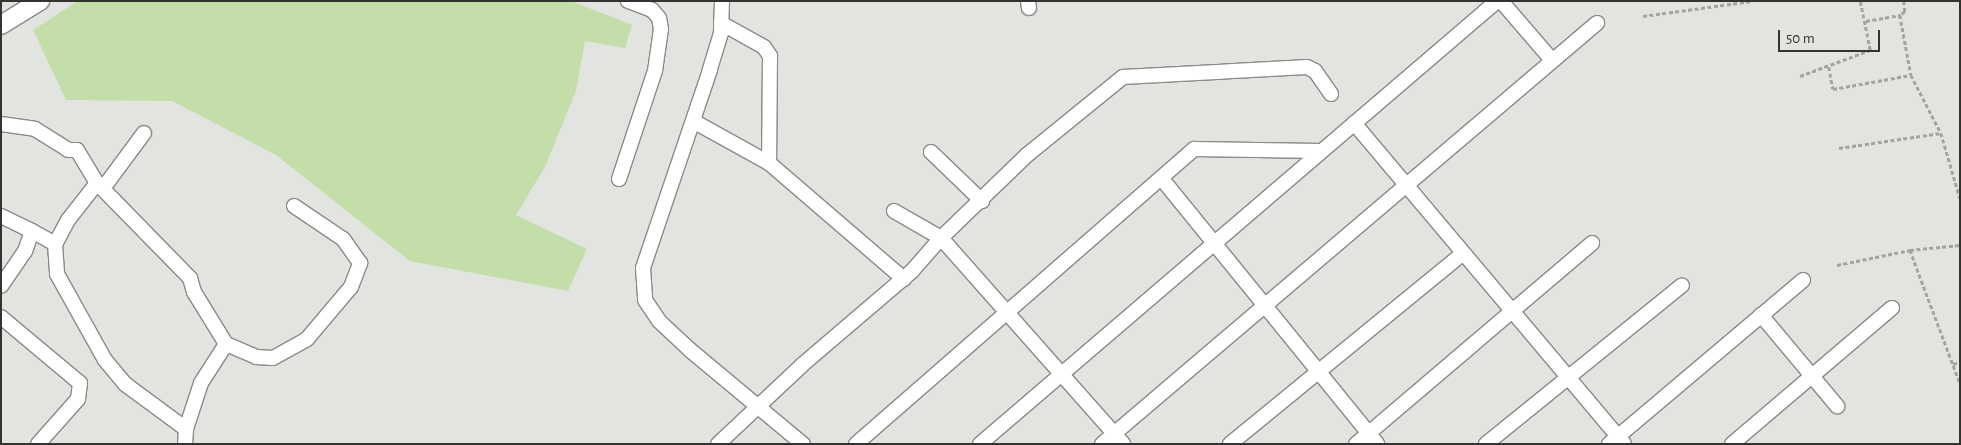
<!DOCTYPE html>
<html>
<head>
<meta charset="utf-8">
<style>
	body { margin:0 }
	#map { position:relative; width:1961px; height:445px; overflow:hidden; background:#e2e4e0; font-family:"Alegreya Sans",sans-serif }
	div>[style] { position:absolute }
	.green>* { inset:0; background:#c4deaa }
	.path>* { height:2.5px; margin-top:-1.25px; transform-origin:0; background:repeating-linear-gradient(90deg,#a3a4a1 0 4px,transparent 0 6.5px) }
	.roads { filter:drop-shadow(1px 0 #898b88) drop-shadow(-1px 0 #898b88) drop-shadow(0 1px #898b88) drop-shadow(0 -1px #898b88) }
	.minor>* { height:14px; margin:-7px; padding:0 7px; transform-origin:7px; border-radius:7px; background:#fff }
	.major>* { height:18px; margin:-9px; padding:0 9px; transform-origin:9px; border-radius:9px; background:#fff }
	span { translate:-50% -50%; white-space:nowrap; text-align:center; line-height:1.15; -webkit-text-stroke:4.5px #e2e4e0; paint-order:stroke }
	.frame { position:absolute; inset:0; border:2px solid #333332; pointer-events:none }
	.scale { position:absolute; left:1778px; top:30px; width:102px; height:22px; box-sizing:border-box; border:2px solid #333332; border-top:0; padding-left:6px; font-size:15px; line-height:18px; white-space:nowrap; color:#333332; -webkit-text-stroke:4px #e2e4e0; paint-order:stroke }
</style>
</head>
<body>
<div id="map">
	<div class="green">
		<div style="clip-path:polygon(78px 1px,571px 1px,632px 25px,625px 48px,585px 41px,576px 91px,545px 167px,516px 215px,587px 249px,568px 291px,410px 261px,276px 155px,172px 101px,66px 100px,33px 30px)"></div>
	</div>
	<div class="path">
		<div style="left:1904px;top:1px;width:11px;rotate:85deg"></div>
		<div style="left:1905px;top:12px;width:6px;rotate:149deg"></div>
		<div style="left:1900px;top:15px;width:61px;rotate:79.6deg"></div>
		<div style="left:1911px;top:75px;width:65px;rotate:62.7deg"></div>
		<div style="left:1941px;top:133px;width:68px;rotate:73.7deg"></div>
		<div style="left:1643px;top:16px;width:110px;rotate:-7.8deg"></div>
		<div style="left:1866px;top:21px;width:35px;rotate:-10deg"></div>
		<div style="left:1829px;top:67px;width:22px;rotate:80deg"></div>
		<div style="left:1833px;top:89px;width:79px;rotate:-10.2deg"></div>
		<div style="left:1800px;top:76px;width:75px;rotate:-20.4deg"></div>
		<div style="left:1870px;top:50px;width:50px;rotate:-101.5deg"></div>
		<div style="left:1839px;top:148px;width:103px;rotate:-8.4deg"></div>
		<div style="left:1910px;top:250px;width:142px;rotate:69.4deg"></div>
		<div style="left:1837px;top:265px;width:75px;rotate:-11.6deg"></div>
		<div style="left:1910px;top:250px;width:50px;rotate:-5.7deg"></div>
		<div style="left:1953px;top:364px;width:7px;rotate:-16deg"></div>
	</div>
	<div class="roads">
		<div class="minor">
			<div style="left:722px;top:1px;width:32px;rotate:92deg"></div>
			<div style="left:721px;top:33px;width:39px;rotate:107deg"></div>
			<div style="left:710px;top:70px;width:209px;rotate:108.7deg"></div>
			<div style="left:643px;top:268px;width:32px;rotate:86deg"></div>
			<div style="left:645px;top:300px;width:25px;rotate:56deg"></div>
			<div style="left:659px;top:321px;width:42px;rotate:43.1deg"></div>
			<div style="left:690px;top:350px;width:147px;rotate:39.8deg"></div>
			<div style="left:1028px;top:1px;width:7px;rotate:82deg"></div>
			<div style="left:1501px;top:1px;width:78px;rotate:49.2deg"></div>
			<div style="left:721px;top:23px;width:49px;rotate:29.2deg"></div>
			<div style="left:764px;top:47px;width:11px;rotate:56deg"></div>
			<div style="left:770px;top:56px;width:107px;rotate:90.5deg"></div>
			<div style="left:769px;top:163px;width:178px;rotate:40.7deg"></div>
			<div style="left:693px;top:121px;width:87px;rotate:28.9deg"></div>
			<div style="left:1354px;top:123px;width:419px;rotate:49.9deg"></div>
			<div style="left:1px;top:124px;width:34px;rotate:8deg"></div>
			<div style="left:35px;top:129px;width:39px;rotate:32deg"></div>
			<div style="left:68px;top:150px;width:9px"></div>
			<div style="left:77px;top:150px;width:39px;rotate:59deg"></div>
			<div style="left:97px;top:183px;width:133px;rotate:45.6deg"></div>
			<div style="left:190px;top:278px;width:15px;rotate:74deg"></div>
			<div style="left:194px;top:292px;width:61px;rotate:58.4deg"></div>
			<div style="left:226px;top:344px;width:33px;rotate:23deg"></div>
			<div style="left:256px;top:357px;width:17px;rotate:3deg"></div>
			<div style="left:273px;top:358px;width:39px;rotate:-29deg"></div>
			<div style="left:307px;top:339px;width:68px;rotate:-49.8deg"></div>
			<div style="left:351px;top:287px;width:26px;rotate:-69deg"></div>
			<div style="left:360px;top:263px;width:29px;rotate:-125deg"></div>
			<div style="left:343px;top:239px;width:59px;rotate:-146deg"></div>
			<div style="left:931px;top:152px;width:71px;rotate:43.9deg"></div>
			<div style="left:619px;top:179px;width:114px;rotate:-71.6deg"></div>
			<div style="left:655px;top:71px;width:42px;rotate:-81.9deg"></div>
			<div style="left:661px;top:29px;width:11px;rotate:-100deg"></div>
			<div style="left:659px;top:18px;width:11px;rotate:-131deg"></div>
			<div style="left:652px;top:10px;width:26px;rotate:-159deg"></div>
			<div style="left:1162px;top:179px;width:341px;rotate:50.9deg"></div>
			<div style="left:97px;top:183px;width:47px;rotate:128.1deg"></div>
			<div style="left:68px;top:220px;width:27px;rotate:118deg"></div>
			<div style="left:55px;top:244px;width:30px;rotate:86deg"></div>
			<div style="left:57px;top:274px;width:98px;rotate:60.8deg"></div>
			<div style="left:105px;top:360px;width:31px;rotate:50deg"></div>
			<div style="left:125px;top:384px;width:76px;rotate:36.4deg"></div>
			<div style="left:104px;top:187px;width:67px;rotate:-53.5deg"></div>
			<div style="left:894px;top:211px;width:54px;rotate:29.9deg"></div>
			<div style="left:941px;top:238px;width:275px;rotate:48.5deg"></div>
			<div style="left:1px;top:216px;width:34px;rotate:26deg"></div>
			<div style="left:32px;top:231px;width:21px;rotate:109deg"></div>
			<div style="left:25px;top:251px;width:42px;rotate:124.4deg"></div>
			<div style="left:32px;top:231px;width:26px;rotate:29deg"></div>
			<div style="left:1761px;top:315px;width:119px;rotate:50.1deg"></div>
			<div style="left:1px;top:317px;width:103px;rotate:39.9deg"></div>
			<div style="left:80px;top:383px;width:16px;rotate:97deg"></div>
			<div style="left:78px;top:399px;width:60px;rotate:131.6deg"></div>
			<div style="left:185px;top:444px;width:15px;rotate:-86deg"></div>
			<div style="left:186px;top:429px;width:48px;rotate:-71.9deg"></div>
			<div style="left:201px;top:383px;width:46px;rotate:-57.3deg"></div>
			<div style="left:718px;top:444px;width:115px;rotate:-43.2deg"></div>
			<div style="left:802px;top:365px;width:145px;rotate:-40.5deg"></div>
			<div style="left:912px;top:271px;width:44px;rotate:-48.7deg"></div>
			<div style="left:941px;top:238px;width:120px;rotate:-44deg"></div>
			<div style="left:1027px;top:155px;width:124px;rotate:-39.1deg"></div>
			<div style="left:1123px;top:77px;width:184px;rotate:-3.1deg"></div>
			<div style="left:1307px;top:67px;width:9px;rotate:27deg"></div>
			<div style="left:1315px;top:71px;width:28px;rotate:55deg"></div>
			<div style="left:856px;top:444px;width:449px;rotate:-41.1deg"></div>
			<div style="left:1194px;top:149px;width:127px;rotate:0.9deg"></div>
			<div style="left:980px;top:444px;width:681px;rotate:-40.59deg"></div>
			<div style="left:1102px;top:444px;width:650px;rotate:-40.38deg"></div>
			<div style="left:1230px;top:444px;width:301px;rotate:-39.3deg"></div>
			<div style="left:1356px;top:444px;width:310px;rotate:-40.4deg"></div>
			<div style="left:1486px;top:444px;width:252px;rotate:-39deg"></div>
			<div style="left:1609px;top:444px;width:254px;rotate:-40.2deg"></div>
			<div style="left:1732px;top:444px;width:210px;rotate:-40.4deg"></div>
		</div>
		<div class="major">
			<div style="left:1px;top:25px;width:46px;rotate:-31.6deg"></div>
		</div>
	</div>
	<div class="frame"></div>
	<div class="scale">50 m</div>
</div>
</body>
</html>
